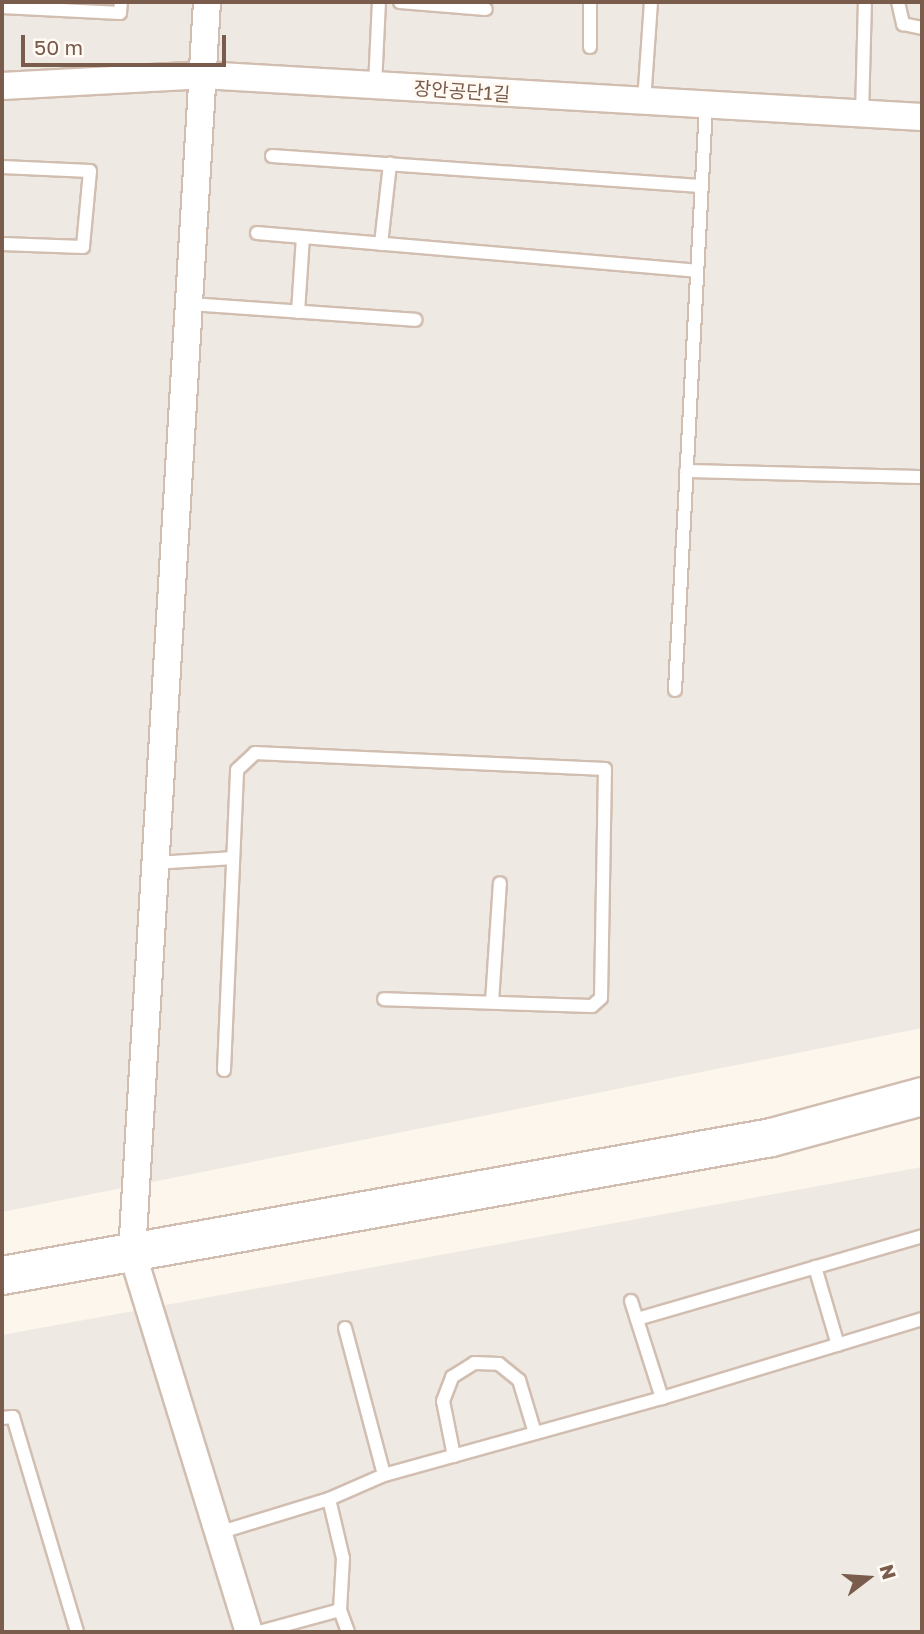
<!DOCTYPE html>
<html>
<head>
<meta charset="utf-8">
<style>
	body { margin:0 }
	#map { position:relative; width:924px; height:1634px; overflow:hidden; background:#fdf6ec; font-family:"Golos Text","Noto Sans KR",sans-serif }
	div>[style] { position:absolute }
	.industrial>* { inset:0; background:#efe9e4 }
	.roads { filter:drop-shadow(2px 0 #d1beb0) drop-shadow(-2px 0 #d1beb0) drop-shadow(0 2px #d1beb0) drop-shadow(0 -2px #d1beb0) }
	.lane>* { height:12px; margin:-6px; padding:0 6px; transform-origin:6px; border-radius:6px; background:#fff }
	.street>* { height:26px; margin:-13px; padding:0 13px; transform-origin:13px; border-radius:13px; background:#fff }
	.secondary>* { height:37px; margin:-18.5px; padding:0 18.5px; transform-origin:18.5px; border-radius:18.5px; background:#fff }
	span { translate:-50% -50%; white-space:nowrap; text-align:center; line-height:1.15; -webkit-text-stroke:6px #fffaf3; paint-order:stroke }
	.street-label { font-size:19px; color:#7a5c4d }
	.frame { position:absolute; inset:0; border:4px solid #7a5c4d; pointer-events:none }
	.north { position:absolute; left:833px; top:1543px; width:70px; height:70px; -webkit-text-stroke:5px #fffaf3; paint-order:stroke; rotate:73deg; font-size:19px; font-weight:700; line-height:28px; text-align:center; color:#7a5c4d }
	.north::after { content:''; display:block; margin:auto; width:24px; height:32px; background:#7a5c4d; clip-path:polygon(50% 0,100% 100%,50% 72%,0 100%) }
	.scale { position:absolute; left:21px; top:35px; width:205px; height:32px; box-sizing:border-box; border:4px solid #7a5c4d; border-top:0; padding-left:9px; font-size:21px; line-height:24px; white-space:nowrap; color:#7a5c4d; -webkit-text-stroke:5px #fffaf3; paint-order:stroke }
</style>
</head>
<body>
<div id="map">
	<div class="industrial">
		<div style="clip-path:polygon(2px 2px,922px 2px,922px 1028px,2px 1212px)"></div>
		<div style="clip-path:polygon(922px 1167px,922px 1632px,2px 1632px,2px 1335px)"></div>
	</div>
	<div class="roads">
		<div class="lane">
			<div style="left:400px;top:2px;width:86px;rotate:4.7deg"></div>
			<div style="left:590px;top:2px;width:45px;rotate:90deg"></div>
			<div style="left:898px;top:2px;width:23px;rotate:77deg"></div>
			<div style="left:903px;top:24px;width:19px;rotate:12deg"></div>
			<div style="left:2px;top:7px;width:118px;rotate:2.9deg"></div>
			<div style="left:120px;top:13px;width:11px;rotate:-85deg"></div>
			<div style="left:375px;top:86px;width:84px;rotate:-87.3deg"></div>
			<div style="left:644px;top:102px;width:100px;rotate:-86deg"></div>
			<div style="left:862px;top:114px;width:112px;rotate:-88.5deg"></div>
			<div style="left:272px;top:156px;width:429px;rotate:4deg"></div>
			<div style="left:2px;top:167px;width:88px;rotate:2.6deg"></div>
			<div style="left:90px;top:171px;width:76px;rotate:95.3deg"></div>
			<div style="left:83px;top:247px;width:81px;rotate:-177.9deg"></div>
			<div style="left:257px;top:233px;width:441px;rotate:4.9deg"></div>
			<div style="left:381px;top:244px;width:81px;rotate:-83.6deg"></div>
			<div style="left:189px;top:304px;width:227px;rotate:4deg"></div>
			<div style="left:298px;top:312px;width:75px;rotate:-86.2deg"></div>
			<div style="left:686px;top:471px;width:236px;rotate:1.5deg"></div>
			<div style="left:675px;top:690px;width:585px;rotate:-86.96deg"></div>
			<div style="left:155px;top:863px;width:77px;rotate:-3.7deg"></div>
			<div style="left:492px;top:1002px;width:119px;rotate:-86.2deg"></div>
			<div style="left:224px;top:1070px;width:300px;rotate:-87.5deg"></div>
			<div style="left:237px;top:770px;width:25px;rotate:-43deg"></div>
			<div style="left:255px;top:753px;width:350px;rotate:2.6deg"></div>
			<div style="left:605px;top:769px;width:229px;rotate:91deg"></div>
			<div style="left:601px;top:998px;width:12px;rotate:138deg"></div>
			<div style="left:592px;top:1006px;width:208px;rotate:-178.1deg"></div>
			<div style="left:815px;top:1267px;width:81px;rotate:73.6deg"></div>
			<div style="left:631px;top:1301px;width:102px;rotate:72.3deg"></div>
			<div style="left:637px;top:1319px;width:297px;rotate:-16.2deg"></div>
			<div style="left:345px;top:1328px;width:152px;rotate:75.1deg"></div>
			<div style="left:2px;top:1418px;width:11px;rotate:-5deg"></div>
			<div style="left:13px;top:1417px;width:224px;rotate:73.4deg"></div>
			<div style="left:454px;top:1456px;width:56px;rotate:-101.3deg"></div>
			<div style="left:443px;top:1401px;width:26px;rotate:-69deg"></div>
			<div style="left:452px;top:1377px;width:26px;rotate:-32deg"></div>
			<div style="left:474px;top:1363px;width:25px;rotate:2deg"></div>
			<div style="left:499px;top:1364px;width:26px;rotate:39deg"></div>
			<div style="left:519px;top:1380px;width:55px;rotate:73.2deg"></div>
			<div style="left:329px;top:1499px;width:61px;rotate:76.7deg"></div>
			<div style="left:343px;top:1558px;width:52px;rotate:93.3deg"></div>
			<div style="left:340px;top:1610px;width:23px;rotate:70deg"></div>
			<div style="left:218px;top:1533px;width:116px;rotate:-17deg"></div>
			<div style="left:329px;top:1499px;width:60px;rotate:-23.6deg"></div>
			<div style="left:384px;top:1475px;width:288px;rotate:-15.5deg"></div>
			<div style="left:662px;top:1398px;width:272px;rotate:-16.9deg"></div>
			<div style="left:259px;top:1632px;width:84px;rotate:-15.2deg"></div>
		</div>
		<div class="street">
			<div style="left:207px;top:2px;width:1252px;rotate:93.43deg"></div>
			<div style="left:132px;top:1252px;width:398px;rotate:72.9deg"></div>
			<div style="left:2px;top:86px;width:200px;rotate:-3.1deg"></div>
			<div style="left:202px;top:75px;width:721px;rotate:3.34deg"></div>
		</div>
		<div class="secondary">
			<div style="left:2px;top:1275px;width:781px;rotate:-10.17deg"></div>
			<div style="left:771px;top:1137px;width:156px;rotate:-15.2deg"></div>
		</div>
	</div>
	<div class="street-label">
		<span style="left:462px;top:91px;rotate:4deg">장안공단1길</span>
	</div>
	<div class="frame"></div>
	<div class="north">N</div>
	<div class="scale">50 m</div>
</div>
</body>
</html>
